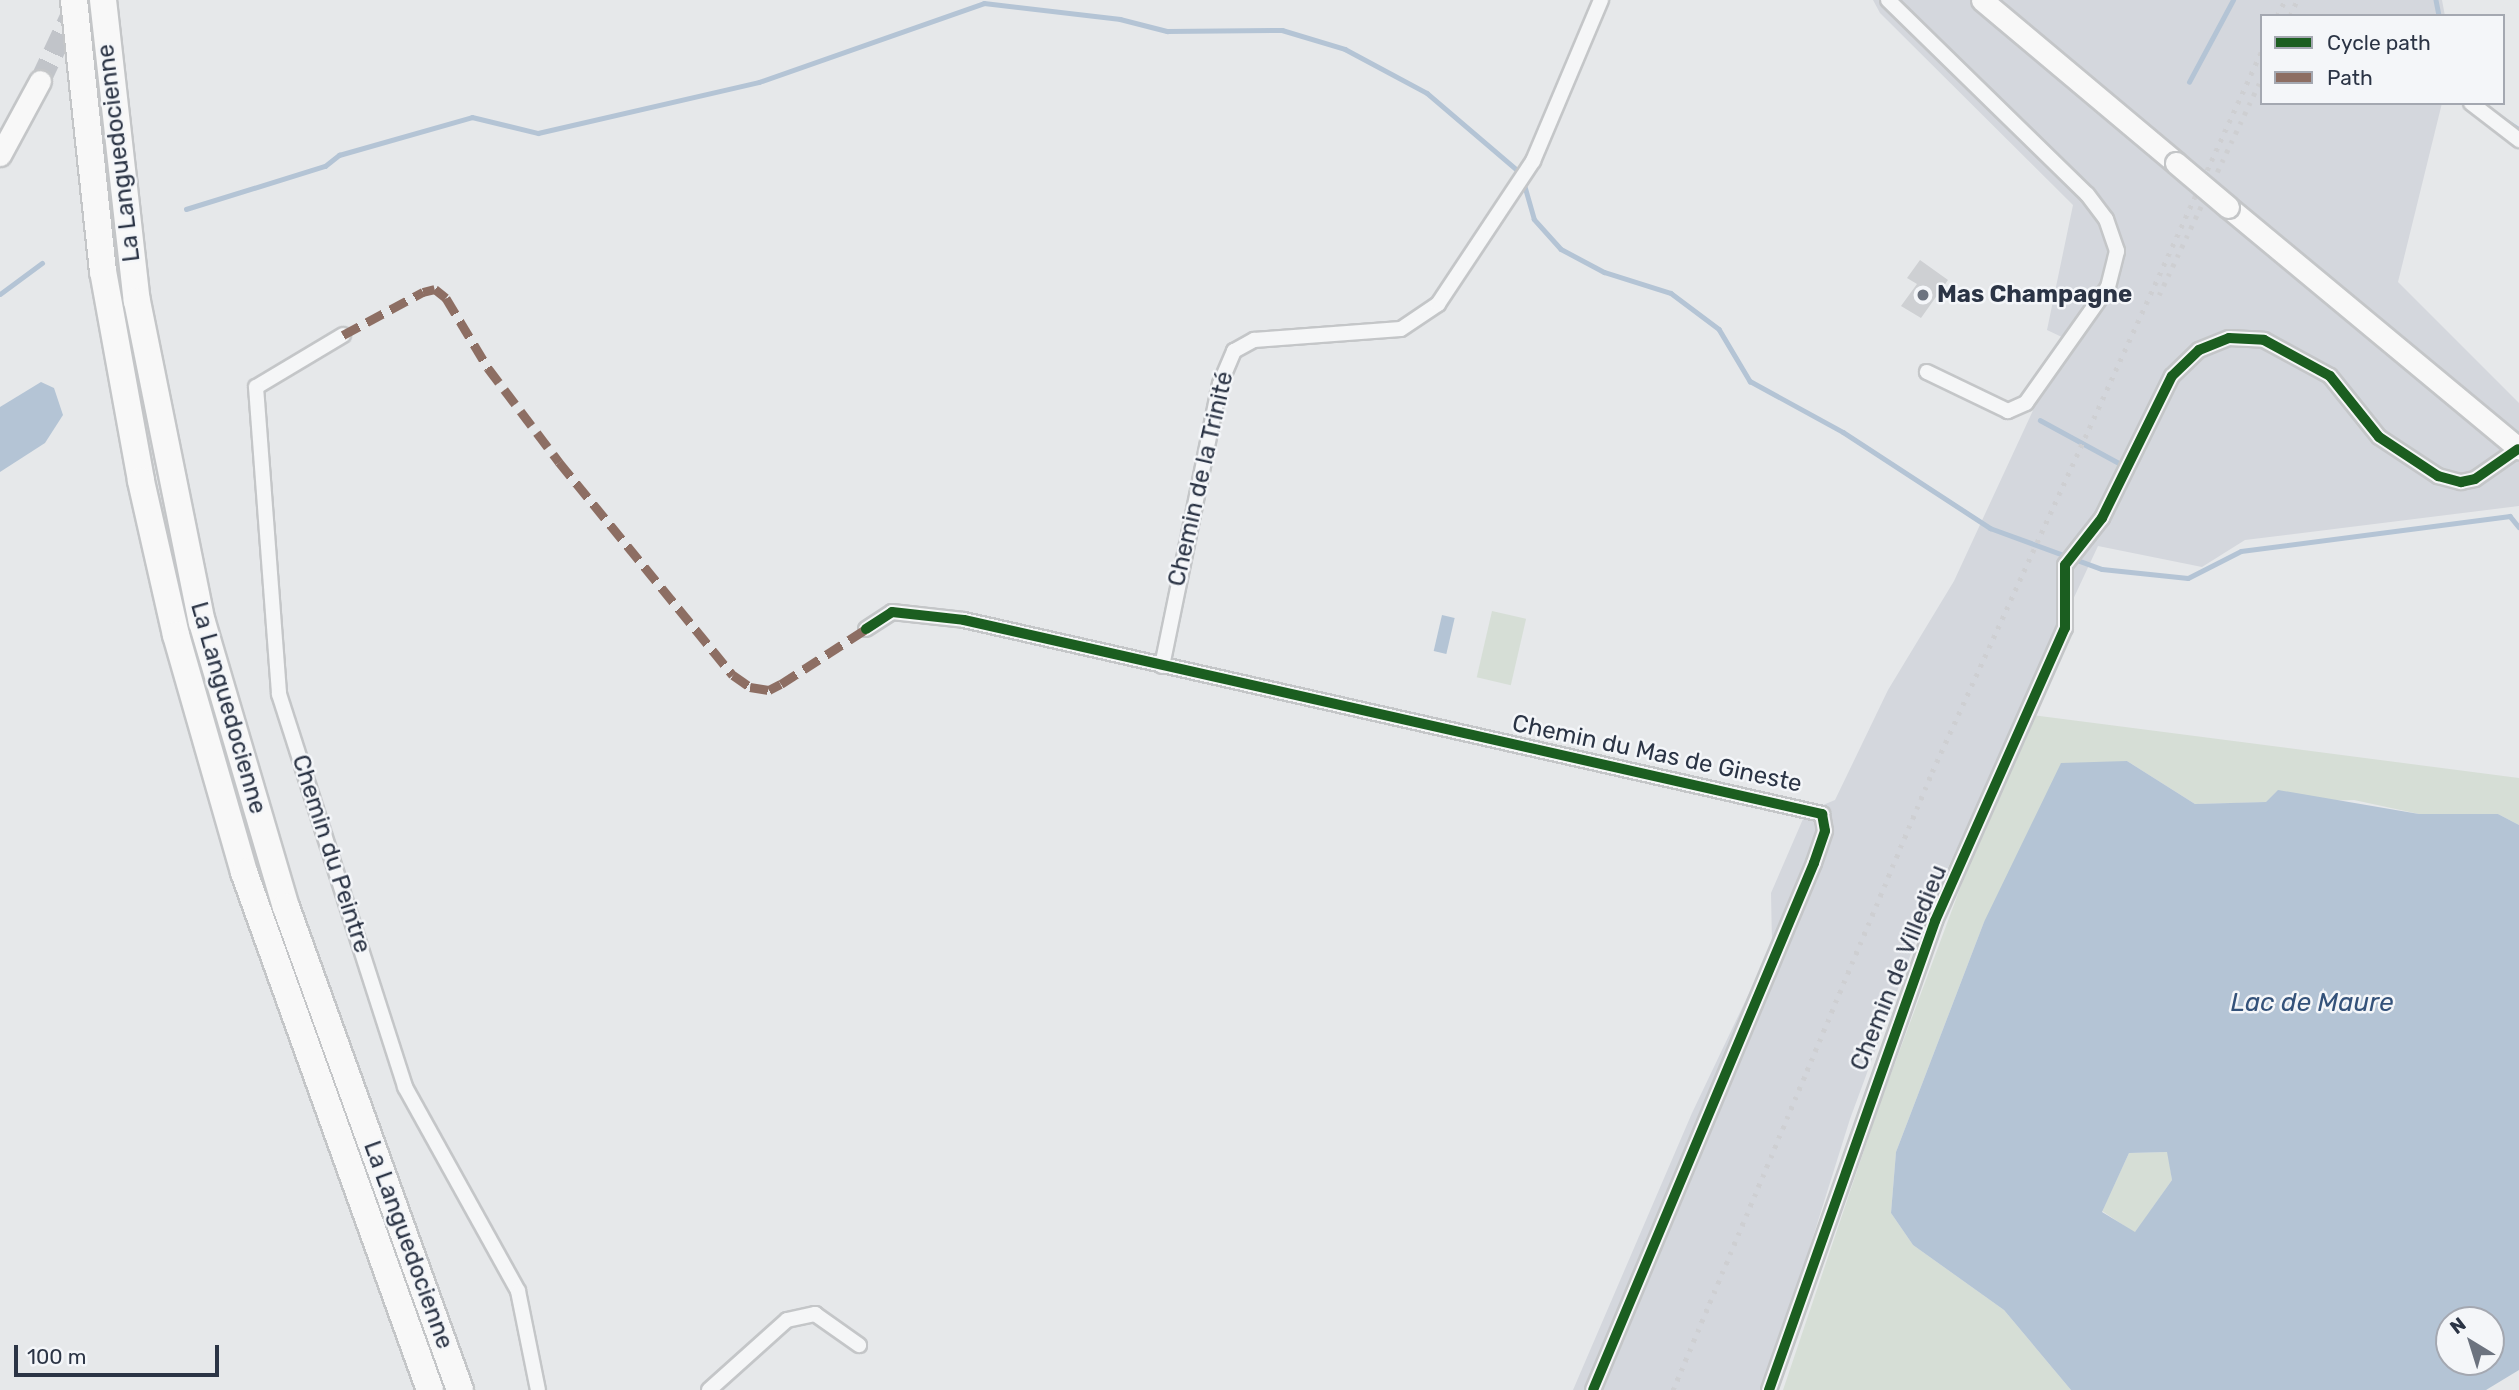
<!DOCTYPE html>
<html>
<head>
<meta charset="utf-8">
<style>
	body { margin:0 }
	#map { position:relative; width:2519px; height:1390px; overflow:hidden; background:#e6e8ea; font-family:Rubik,sans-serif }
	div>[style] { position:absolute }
	.built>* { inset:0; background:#d4d7dd }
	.green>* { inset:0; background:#d6ded6; transform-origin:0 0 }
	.water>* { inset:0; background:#b4c4d5; transform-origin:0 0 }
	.stream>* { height:4.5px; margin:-2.25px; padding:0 2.25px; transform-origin:2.25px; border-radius:2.25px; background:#b4c4d5 }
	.building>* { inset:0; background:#ced0d3 }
	.secondary-tunnel>* { height:21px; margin-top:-10.5px; transform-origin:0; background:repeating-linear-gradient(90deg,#c1c4c9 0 21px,transparent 0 31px) }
	.roads { filter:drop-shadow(2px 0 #c4c6c8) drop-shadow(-2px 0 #c4c6c8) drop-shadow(0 2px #c4c6c8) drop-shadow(0 -2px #c4c6c8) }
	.street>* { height:14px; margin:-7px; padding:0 7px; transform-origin:7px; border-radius:7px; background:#f5f6f7 }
	.secondary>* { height:21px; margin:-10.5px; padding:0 10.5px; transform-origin:10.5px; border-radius:10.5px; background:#f8f8f8 }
	.highway>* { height:26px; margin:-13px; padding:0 13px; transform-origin:13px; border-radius:13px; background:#f8f8f8 }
	.rail>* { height:4.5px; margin-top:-2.25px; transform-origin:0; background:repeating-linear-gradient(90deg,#cecfd2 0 3.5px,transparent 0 10.5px) }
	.bridges { filter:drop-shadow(2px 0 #c4c6c8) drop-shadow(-2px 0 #c4c6c8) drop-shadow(0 2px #c4c6c8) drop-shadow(0 -2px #c4c6c8) }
	.secondary-bridge>* { height:21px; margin:-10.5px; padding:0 10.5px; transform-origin:10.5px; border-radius:10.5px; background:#f8f8f8 }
	.quiet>* { height:9px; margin-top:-4.5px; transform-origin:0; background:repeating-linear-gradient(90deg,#8d6e63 0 18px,transparent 0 27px) }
	.cycleway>* { height:10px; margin:-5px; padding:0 5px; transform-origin:5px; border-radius:5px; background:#1b5e20 }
	.dots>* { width:19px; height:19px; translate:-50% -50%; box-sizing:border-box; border:4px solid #f4f6f9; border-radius:50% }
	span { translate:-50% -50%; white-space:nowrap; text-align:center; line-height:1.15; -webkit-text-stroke:5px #f4f6f9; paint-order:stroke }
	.street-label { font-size:24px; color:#2b3445 }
	.poi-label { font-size:24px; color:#2b3445; font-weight:700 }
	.left { translate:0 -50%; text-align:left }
	.water-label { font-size:26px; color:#34527a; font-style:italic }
	.legend { position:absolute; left:2260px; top:14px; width:245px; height:91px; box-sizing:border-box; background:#f4f6f9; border:2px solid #a4a8b1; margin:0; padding:9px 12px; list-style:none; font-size:21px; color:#2b3445 }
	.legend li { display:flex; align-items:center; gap:14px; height:35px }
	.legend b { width:35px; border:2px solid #a4a8b1 }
	.north { position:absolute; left:2435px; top:1306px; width:70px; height:70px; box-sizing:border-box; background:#f4f6f9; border:2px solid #a4a8b1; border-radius:50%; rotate:322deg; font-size:19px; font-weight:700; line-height:28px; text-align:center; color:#2b3445 }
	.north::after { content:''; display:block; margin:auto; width:24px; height:32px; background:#6c737f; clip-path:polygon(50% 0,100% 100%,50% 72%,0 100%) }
	.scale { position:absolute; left:14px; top:1345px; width:205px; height:32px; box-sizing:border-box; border:4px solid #2b3445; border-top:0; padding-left:9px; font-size:21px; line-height:24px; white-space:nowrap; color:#2b3445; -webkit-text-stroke:5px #f4f6f9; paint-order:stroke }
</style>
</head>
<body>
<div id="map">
	<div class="built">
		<div style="clip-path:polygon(1873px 0,2442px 0,2445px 16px,2262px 16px,2262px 103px,2442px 103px,2398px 282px,2519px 403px,2519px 506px,2245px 540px,2202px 567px,2098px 546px,1923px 921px,1850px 1119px,1765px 1390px,1573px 1390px,1692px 1113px,1772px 945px,1771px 893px,1806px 812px,1835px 800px,1888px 690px,1954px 581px,2066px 339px,2047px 330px,2073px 205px,1880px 13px)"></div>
	</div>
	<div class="green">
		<div style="left:1492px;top:611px;width:35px;height:68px;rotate:13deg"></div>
		<div style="clip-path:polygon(2025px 714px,2519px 778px,2519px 825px,2498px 814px,2419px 814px,2354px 800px,2195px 804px,2127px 761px,1984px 922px,1896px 1152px,1891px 1213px,1913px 1245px,2004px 1310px,2071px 1390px,1783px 1390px,1879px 1106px)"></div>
		<div style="clip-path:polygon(2168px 1152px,2172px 1180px,2135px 1233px,2102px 1211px,2129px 1153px)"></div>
	</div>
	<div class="water">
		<div style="clip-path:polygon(41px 382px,54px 388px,63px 415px,45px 443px,0 472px,0 407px)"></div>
		<div style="left:1442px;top:615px;width:13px;height:37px;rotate:13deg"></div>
		<div style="clip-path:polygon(evenodd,2127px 761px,2195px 804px,2266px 802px,2278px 790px,2419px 814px,2498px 814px,2519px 825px,2519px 1370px,2486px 1390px,2071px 1390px,2004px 1310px,1913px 1245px,1891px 1213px,1896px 1152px,1984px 922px,2061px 763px,2127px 761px,2167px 1152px,2172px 1180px,2135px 1232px,2102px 1212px,2129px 1153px,2167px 1152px,2127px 761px,2449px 1320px,2491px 1320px,2491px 1362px,2449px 1362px,2449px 1320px)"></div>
	</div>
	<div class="stream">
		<div style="left:2436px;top:0;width:16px;rotate:79deg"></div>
		<div style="left:2189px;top:82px;width:93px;rotate:-61.8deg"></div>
		<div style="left:2499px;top:116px;width:23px;rotate:34deg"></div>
		<div style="left:1524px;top:183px;width:37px;rotate:74deg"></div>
		<div style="left:1534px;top:219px;width:40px;rotate:48deg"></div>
		<div style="left:1561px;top:249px;width:49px;rotate:28.1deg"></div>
		<div style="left:1604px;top:272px;width:70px;rotate:17.4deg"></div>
		<div style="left:1671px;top:293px;width:60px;rotate:36.9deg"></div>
		<div style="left:1719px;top:329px;width:61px;rotate:59.2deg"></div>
		<div style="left:1750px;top:381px;width:106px;rotate:28.7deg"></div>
		<div style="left:1843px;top:432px;width:176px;rotate:33.1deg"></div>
		<div style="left:1990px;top:528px;width:119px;rotate:20.1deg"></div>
		<div style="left:2102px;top:569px;width:86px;rotate:6deg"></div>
		<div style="left:2188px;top:578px;width:59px;rotate:-27deg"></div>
		<div style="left:2241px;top:551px;width:271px;rotate:-7.4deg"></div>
		<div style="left:2510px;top:516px;width:14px;rotate:51deg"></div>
		<div style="left:186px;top:209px;width:145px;rotate:-17.2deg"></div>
		<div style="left:325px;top:166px;width:18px;rotate:-38deg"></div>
		<div style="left:339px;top:155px;width:138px;rotate:-15.9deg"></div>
		<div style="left:472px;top:117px;width:68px;rotate:13.6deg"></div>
		<div style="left:538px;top:133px;width:227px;rotate:-13deg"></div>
		<div style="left:759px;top:82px;width:238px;rotate:-19.3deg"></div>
		<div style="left:984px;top:3px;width:137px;rotate:6.7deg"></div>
		<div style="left:1120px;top:19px;width:49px;rotate:14.3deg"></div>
		<div style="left:1167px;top:31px;width:115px;rotate:-0.5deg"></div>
		<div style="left:1282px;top:30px;width:66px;rotate:16.8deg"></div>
		<div style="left:1345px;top:49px;width:93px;rotate:28.2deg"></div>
		<div style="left:1427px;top:93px;width:125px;rotate:40.5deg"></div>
		<div style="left:0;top:294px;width:52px;rotate:-36.4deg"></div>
		<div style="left:2040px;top:420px;width:90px;rotate:28.6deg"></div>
	</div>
	<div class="building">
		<div style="clip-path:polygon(1920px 260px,1948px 280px,1921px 318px,1901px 306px,1917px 284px,1907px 278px)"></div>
	</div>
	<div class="secondary-tunnel">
		<div style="left:40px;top:81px;width:85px;rotate:-64.9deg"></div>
	</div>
	<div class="roads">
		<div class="street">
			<div style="left:1888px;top:0;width:278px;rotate:44.3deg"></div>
			<div style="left:2087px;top:194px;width:31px;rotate:53deg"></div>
			<div style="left:2106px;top:219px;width:34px;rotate:71deg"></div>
			<div style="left:2117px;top:251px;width:37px;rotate:104deg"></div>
			<div style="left:2108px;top:287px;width:142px;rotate:125.3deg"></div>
			<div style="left:2026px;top:403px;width:20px;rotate:156deg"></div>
			<div style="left:2008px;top:411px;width:90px;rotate:-154.3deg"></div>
			<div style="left:2471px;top:103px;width:61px;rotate:37.6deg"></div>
			<div style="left:343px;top:335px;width:101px;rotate:149.1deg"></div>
			<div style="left:256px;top:387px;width:308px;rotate:85.7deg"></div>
			<div style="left:279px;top:694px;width:413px;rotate:72.2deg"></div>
			<div style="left:405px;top:1087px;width:233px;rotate:61deg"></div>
			<div style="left:518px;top:1291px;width:101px;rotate:78.6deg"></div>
			<div style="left:866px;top:629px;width:31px;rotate:-33deg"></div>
			<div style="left:892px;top:612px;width:72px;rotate:6.3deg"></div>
			<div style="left:964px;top:620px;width:880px;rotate:12.74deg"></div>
			<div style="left:1822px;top:814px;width:17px;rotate:80deg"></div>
			<div style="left:1825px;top:831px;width:34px;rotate:109deg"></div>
			<div style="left:1814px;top:863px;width:571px;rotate:112.75deg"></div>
			<div style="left:1162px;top:666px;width:288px;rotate:-78.4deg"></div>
			<div style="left:1220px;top:384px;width:36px;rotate:-67deg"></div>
			<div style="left:1234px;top:351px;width:23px;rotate:-29deg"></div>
			<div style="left:1254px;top:340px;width:147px;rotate:-4.3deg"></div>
			<div style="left:1401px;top:329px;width:45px;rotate:-34deg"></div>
			<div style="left:1438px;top:304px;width:172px;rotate:-56.4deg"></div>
			<div style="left:1533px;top:161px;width:175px;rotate:-67.1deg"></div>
			<div style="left:709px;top:1390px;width:105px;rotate:-41.9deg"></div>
			<div style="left:787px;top:1320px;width:29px;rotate:-12deg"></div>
			<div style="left:815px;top:1314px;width:54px;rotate:35.2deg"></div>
			<div style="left:1769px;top:1390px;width:498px;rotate:-70.5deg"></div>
			<div style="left:1935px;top:921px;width:321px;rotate:-66.1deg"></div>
			<div style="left:2065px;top:628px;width:63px;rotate:-90deg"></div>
			<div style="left:2065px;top:565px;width:60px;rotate:-51.8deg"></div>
			<div style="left:2102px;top:518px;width:158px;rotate:-63.8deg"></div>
			<div style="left:2172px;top:376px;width:37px;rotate:-44deg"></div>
			<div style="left:2199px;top:350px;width:32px;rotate:-22deg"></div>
			<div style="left:2229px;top:338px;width:35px;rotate:3deg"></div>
			<div style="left:2264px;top:340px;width:75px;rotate:28.6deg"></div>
			<div style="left:2330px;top:376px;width:78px;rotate:51.2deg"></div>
			<div style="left:2379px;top:437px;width:71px;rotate:33.5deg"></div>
			<div style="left:2438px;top:476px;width:24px;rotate:15deg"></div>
			<div style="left:2461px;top:482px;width:14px;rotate:-12deg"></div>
			<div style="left:2475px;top:479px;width:52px;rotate:-34.9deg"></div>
		</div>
		<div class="secondary">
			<div style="left:1982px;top:0;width:253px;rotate:40deg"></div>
			<div style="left:0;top:155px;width:84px;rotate:-61.6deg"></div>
			<div style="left:2228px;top:207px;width:378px;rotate:39.7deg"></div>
		</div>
		<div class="highway">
			<div style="left:74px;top:0;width:273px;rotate:83.9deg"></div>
			<div style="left:103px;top:271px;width:213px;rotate:79.7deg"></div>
			<div style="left:141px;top:481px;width:158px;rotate:77.2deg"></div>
			<div style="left:176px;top:635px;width:247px;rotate:74deg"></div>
			<div style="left:244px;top:872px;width:550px;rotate:70.25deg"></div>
			<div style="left:103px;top:0;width:303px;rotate:83.6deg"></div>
			<div style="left:137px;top:301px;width:328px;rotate:78.6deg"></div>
			<div style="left:202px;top:622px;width:297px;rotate:73.6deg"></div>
			<div style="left:286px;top:907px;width:513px;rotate:70.19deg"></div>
		</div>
	</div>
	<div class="rail">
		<div style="left:2277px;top:16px;width:18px;rotate:-63deg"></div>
		<div style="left:2290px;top:16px;width:17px;rotate:-66deg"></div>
		<div style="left:2159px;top:295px;width:241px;rotate:-64.7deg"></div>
		<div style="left:1673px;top:1390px;width:670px;rotate:-67.26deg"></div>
		<div style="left:1932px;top:772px;width:794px;rotate:-65.44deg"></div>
	</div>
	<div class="bridges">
		<div class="secondary-bridge">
			<div style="left:2176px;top:163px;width:68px;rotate:40.2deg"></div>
		</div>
	</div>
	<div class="quiet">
		<div style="left:343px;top:335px;width:91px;rotate:-28.3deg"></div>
		<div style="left:423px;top:292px;width:12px;rotate:-14deg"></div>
		<div style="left:435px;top:289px;width:14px;rotate:39deg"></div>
		<div style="left:446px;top:298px;width:82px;rotate:59deg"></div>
		<div style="left:488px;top:368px;width:118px;rotate:52.9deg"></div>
		<div style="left:559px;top:462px;width:275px;rotate:50.8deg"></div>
		<div style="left:733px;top:675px;width:21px;rotate:35deg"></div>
		<div style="left:750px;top:687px;width:19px;rotate:9deg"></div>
		<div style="left:769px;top:690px;width:13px;rotate:-27deg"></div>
		<div style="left:781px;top:684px;width:101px;rotate:-32.9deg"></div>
	</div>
	<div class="cycleway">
		<div style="left:866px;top:629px;width:31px;rotate:-33deg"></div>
		<div style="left:892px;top:612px;width:72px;rotate:6.3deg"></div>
		<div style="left:964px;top:620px;width:880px;rotate:12.74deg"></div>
		<div style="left:1822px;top:814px;width:17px;rotate:80deg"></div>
		<div style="left:1825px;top:831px;width:34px;rotate:109deg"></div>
		<div style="left:1814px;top:863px;width:571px;rotate:112.75deg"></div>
		<div style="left:1769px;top:1390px;width:498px;rotate:-70.5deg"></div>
		<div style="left:1935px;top:921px;width:321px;rotate:-66.1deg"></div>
		<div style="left:2065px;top:628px;width:63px;rotate:-90deg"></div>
		<div style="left:2065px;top:565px;width:60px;rotate:-51.8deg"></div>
		<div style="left:2102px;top:518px;width:158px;rotate:-63.8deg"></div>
		<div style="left:2172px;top:376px;width:37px;rotate:-44deg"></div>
		<div style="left:2199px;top:350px;width:32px;rotate:-22deg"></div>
		<div style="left:2229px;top:338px;width:35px;rotate:3deg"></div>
		<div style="left:2264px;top:340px;width:75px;rotate:28.6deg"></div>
		<div style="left:2330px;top:376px;width:78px;rotate:51.2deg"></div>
		<div style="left:2379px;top:437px;width:71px;rotate:33.5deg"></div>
		<div style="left:2438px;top:476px;width:24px;rotate:15deg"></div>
		<div style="left:2461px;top:482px;width:14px;rotate:-12deg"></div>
		<div style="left:2475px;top:479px;width:52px;rotate:-34.9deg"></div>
	</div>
	<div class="dots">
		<div style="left:1923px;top:295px;background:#6c737f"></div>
	</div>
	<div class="street-label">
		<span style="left:119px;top:153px;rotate:-97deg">La Languedocienne</span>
		<span style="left:1201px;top:479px;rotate:-77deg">Chemin de la Trinité</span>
		<span style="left:228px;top:708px;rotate:74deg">La Languedocienne</span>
		<span style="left:1657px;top:754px;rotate:12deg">Chemin du Mas de Gineste</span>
		<span style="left:331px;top:854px;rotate:72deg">Chemin du Peintre</span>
		<span style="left:1899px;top:968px;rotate:-68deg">Chemin de Villedieu</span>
		<span style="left:408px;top:1245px;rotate:70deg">La Languedocienne</span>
	</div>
	<div class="poi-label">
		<span class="left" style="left:1937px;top:295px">Mas Champagne</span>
	</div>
	<div class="water-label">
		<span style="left:2312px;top:1003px">Lac de Maure</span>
	</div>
	<ul class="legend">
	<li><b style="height:9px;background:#1b5e20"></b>Cycle path</li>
	<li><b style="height:9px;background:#8d6e63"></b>Path</li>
	</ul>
	<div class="north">N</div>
	<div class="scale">100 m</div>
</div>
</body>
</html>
